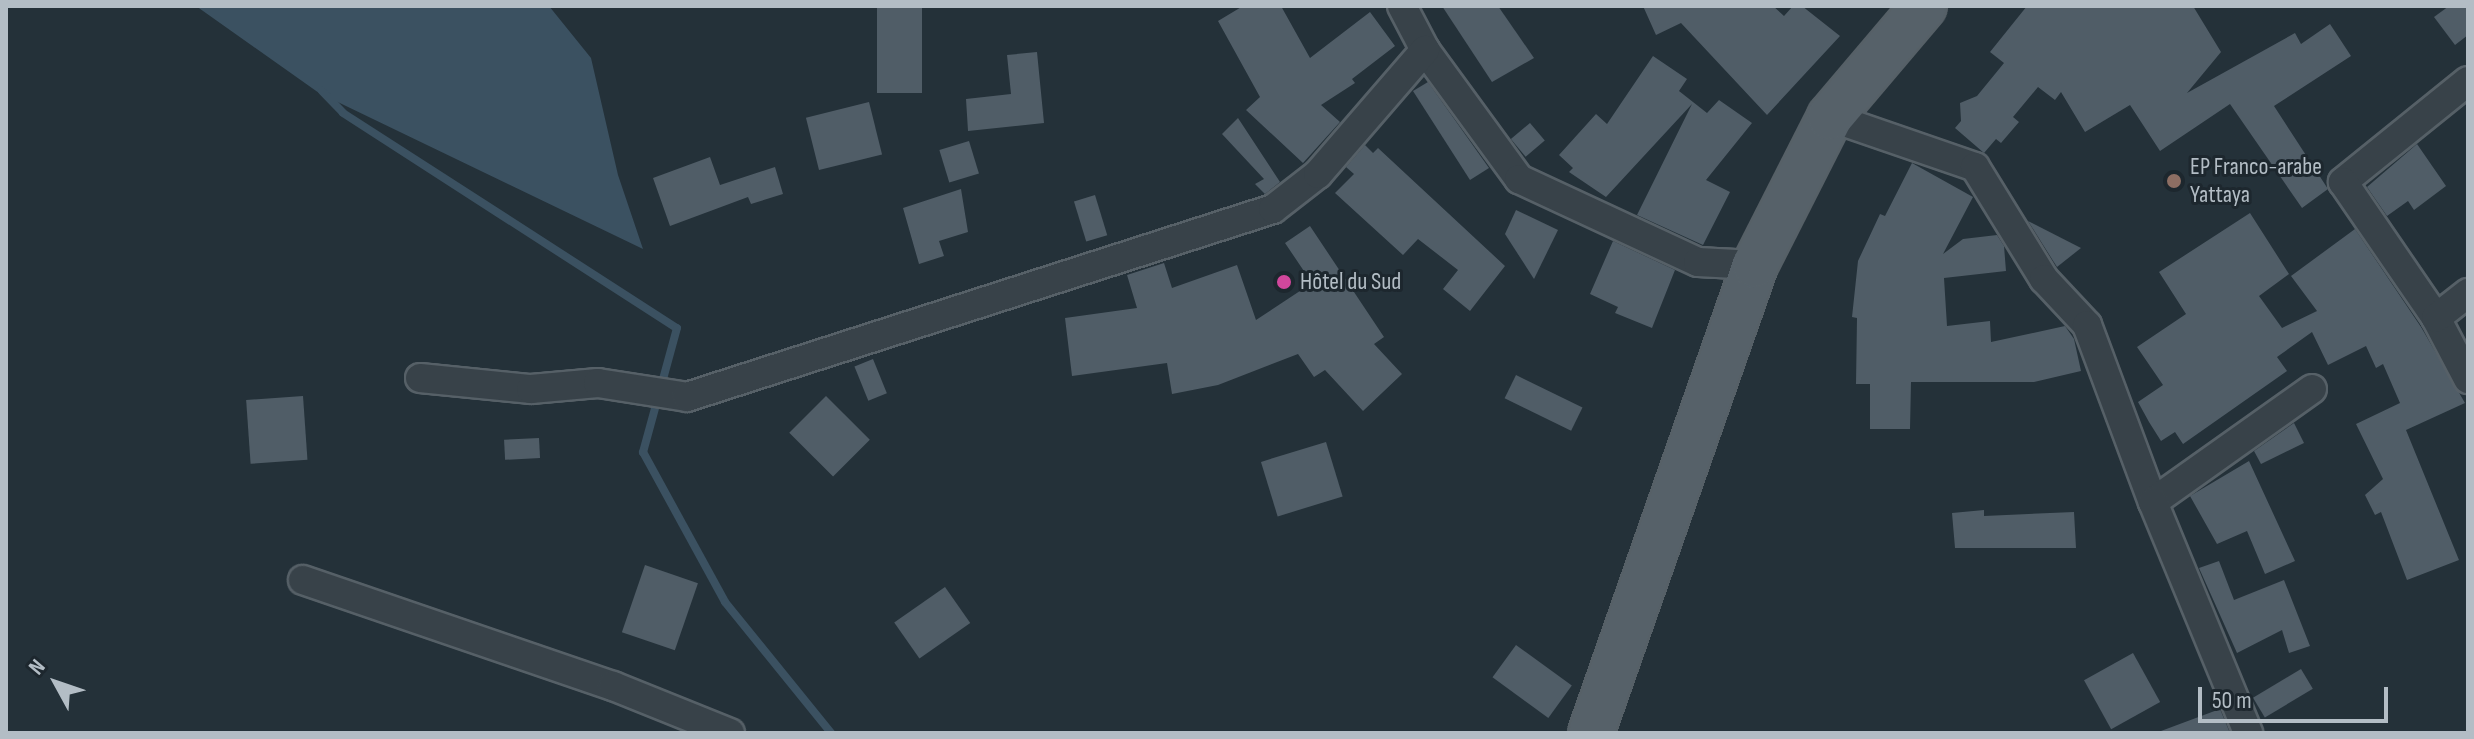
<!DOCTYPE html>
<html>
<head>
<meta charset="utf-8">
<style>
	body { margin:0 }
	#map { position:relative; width:2474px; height:739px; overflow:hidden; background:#243139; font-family:"Sofia Sans Condensed",sans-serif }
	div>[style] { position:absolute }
	.water>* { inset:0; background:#3b5161 }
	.stream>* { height:8px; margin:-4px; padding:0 4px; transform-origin:4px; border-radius:4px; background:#3b5161 }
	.building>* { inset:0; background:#505d67; transform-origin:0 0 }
	.roads { filter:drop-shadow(2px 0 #566067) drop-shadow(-2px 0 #566067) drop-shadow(0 2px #566067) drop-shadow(0 -2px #566067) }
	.street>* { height:28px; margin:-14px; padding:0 14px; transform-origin:14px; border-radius:14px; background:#384249 }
	.primary>* { height:44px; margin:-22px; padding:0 22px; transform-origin:22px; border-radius:22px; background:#566169 }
	.dots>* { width:22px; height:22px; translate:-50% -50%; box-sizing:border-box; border:4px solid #1d272e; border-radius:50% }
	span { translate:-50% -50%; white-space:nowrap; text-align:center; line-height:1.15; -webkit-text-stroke:6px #1d272e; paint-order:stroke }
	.poi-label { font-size:24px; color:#b3bdc5 }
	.left { translate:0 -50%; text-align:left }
	.frame { position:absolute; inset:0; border:8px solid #b3bdc5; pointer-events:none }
	.north { position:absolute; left:16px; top:643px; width:80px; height:80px; -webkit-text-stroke:6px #1d272e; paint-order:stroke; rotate:310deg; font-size:22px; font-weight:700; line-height:32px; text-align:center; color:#b3bdc5 }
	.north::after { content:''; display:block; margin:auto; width:28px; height:36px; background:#b3bdc5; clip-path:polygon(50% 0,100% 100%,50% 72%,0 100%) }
	.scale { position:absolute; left:2198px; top:687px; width:190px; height:36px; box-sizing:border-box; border:4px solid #b3bdc5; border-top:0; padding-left:10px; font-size:24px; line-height:28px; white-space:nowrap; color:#b3bdc5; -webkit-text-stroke:6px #1d272e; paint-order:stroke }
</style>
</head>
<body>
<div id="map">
	<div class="water">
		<div style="clip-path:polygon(196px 6px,549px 6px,591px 58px,618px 175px,643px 249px,319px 93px)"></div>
	</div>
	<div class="stream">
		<div style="left:322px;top:91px;width:30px;rotate:46deg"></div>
		<div style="left:343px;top:113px;width:397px;rotate:32.8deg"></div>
		<div style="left:677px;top:328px;width:129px;rotate:105.3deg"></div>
		<div style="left:643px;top:452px;width:171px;rotate:61.3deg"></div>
		<div style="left:725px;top:602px;width:169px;rotate:51deg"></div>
	</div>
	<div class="building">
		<div style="left:877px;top:6px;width:45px;height:87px"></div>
		<div style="clip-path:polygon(1243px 6px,1281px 6px,1310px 58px,1370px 12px,1395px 46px,1352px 79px,1355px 83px,1321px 105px,1340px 122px,1303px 163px,1246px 110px,1260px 97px,1218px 21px)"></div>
		<div style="clip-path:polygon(1442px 6px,1498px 6px,1534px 58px,1492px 82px)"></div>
		<div style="clip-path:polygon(1643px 6px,1773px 6px,1784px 16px,1793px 6px,1802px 6px,1840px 36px,1767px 115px,1681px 23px,1656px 35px)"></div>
		<div style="clip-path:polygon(2027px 6px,2193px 6px,2221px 52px,2187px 93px,2295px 33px,2301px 44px,2330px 24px,2351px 56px,2274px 106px,2328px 189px,2302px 208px,2230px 104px,2160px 151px,2130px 105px,2085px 132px,2061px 92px,2055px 100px,2038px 87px,2013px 117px,2019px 122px,2001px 143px,1996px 139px,1984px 153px,1955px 128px,1961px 121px,1960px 103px,1977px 96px,2004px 63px,1990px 52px)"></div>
		<div style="clip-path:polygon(2449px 6px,2468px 6px,2468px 35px,2455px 45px,2434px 17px)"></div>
		<div style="clip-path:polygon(1037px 52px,1044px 123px,968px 131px,966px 99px,1011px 94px,1007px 55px)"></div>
		<div style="clip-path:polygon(1653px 56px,1687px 79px,1679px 91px,1707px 113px,1719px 100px,1752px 123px,1706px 180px,1730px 192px,1703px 245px,1637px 215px,1692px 104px,1606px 197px,1569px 172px,1573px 168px,1559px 155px,1596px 114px,1607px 124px)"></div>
		<div style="clip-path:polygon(1428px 82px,1489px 168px,1470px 180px,1413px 91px)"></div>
		<div style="left:869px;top:102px;width:54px;height:65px;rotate:76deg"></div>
		<div style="clip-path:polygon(1238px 118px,1280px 182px,1265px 194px,1255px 184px,1264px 179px,1222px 134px)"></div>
		<div style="left:1530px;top:123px;width:23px;height:25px;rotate:50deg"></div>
		<div style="left:969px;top:141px;width:34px;height:31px;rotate:73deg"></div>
		<div style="clip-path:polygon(2417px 144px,2446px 186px,2414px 210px,2408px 201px,2387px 216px,2367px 187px)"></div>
		<div style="clip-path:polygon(1365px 145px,1373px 153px,1378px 148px,1505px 266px,1470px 311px,1443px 289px,1458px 270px,1418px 239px,1403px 255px,1335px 193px,1354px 174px,1346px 167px)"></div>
		<div style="clip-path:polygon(710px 157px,720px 185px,775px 167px,783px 194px,751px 204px,748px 197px,670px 226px,653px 178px)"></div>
		<div style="clip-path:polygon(1912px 163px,1973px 197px,1943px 254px,1963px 239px,1997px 235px,2004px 246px,2006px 271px,1944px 278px,1947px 326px,1990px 321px,1991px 342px,2065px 326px,2074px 339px,2081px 371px,2034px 382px,1911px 382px,1910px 429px,1870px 429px,1870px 384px,1856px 384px,1857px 318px,1852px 317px,1858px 261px,1880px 214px,1885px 216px)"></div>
		<div style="clip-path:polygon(961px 189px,968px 232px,939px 241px,944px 256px,919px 264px,903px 208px)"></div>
		<div style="left:1095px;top:195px;width:42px;height:22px;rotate:73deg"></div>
		<div style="clip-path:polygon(1516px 210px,1558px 230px,1534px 279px,1505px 234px)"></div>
		<div style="clip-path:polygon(2250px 213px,2289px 274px,2259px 296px,2282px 328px,2317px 311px,2291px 276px,2355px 229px,2421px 327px,2465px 403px,2406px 430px,2459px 560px,2407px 580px,2381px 512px,2375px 515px,2365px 495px,2383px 479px,2356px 424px,2400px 403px,2383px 364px,2376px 368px,2366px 346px,2328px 365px,2312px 332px,2277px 357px,2287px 371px,2183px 444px,2175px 432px,2161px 441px,2149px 422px,2138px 402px,2163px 385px,2137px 347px,2186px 314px,2159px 272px)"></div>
		<div style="clip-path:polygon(2028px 221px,2081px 248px,2057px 267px)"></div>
		<div style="clip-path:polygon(1310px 226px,1384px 337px,1374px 344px,1402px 374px,1363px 411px,1325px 370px,1314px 377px,1298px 354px,1218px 385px,1172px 394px,1167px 363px,1072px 376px,1065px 318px,1137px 308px,1127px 275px,1164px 263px,1172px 288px,1237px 265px,1256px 320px,1312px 283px,1285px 243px)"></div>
		<div style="clip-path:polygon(1613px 241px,1675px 270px,1652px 328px,1615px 313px,1618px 307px,1590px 294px)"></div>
		<div style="left:873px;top:359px;width:37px;height:20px;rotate:68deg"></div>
		<div style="left:1516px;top:375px;width:74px;height:26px;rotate:26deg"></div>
		<div style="left:303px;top:396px;width:64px;height:57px;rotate:86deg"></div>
		<div style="left:826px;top:396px;width:62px;height:52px;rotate:45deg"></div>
		<div style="clip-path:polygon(2294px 423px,2304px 443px,2261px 464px,2254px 451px)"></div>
		<div style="left:539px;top:438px;width:20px;height:35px;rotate:87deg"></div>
		<div style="left:1326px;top:442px;width:57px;height:68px;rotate:73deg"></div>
		<div style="clip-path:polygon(2249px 461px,2295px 561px,2265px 574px,2247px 531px,2217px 544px,2190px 496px)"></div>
		<div style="clip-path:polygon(1984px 510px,1984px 516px,2074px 512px,2076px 548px,1955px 548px,1952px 513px)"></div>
		<div style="clip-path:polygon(2219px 561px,2234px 600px,2284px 580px,2310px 646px,2289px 653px,2282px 630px,2237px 653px,2199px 568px)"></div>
		<div style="left:645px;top:565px;width:56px;height:71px;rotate:19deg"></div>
		<div style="left:945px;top:587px;width:44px;height:62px;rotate:55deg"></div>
		<div style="left:1516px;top:645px;width:69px;height:40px;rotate:36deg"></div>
		<div style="left:2133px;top:653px;width:56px;height:56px;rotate:61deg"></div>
		<div style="left:2301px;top:669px;width:23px;height:56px;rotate:59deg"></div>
		<div style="clip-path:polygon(2220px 709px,2230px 733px,2161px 733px,2161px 731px)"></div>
	</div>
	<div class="roads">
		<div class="street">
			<div style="left:1402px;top:6px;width:50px;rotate:62.4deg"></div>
			<div style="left:1425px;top:50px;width:160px;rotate:53.9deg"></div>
			<div style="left:1519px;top:179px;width:197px;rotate:24.9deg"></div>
			<div style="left:1698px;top:262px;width:57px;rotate:3deg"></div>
			<div style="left:2468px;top:81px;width:161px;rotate:141.1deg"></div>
			<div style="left:2343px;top:182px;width:165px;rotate:55.6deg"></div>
			<div style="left:2436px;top:318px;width:69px;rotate:62.3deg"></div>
			<div style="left:1830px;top:117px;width:153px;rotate:19deg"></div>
			<div style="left:1975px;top:167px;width:132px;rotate:58.4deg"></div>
			<div style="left:2044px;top:279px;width:63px;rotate:46.9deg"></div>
			<div style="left:2087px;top:325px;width:189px;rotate:69.6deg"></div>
			<div style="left:2153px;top:502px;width:195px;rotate:-35.4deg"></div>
			<div style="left:2436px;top:318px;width:41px;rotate:-38deg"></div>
			<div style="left:420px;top:378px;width:112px;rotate:5.7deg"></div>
			<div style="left:531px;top:389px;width:67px;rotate:-5.1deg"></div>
			<div style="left:598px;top:383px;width:90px;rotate:8.9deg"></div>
			<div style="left:687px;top:397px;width:615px;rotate:-17.79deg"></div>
			<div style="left:1273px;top:209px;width:57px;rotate:-37.9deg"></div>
			<div style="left:1318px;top:174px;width:164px;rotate:-49.2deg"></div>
			<div style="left:2153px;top:502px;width:250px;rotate:67.6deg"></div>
			<div style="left:303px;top:580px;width:328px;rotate:18.9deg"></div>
			<div style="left:613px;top:686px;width:126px;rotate:21.9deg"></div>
		</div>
		<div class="primary">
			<div style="left:1591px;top:733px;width:496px;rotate:-70.7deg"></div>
			<div style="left:1755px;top:265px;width:166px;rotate:-63.1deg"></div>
			<div style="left:1830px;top:117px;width:145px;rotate:-49.7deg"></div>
		</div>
	</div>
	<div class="dots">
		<div style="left:2174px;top:181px;background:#8d6e63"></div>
		<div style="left:1284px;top:282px;background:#d1479c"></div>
	</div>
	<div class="poi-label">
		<span class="left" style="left:2190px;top:181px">EP Franco-arabe<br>Yattaya</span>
		<span class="left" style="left:1300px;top:282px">Hôtel du Sud</span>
	</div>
	<div class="frame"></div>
	<div class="north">N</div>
	<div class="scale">50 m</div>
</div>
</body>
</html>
